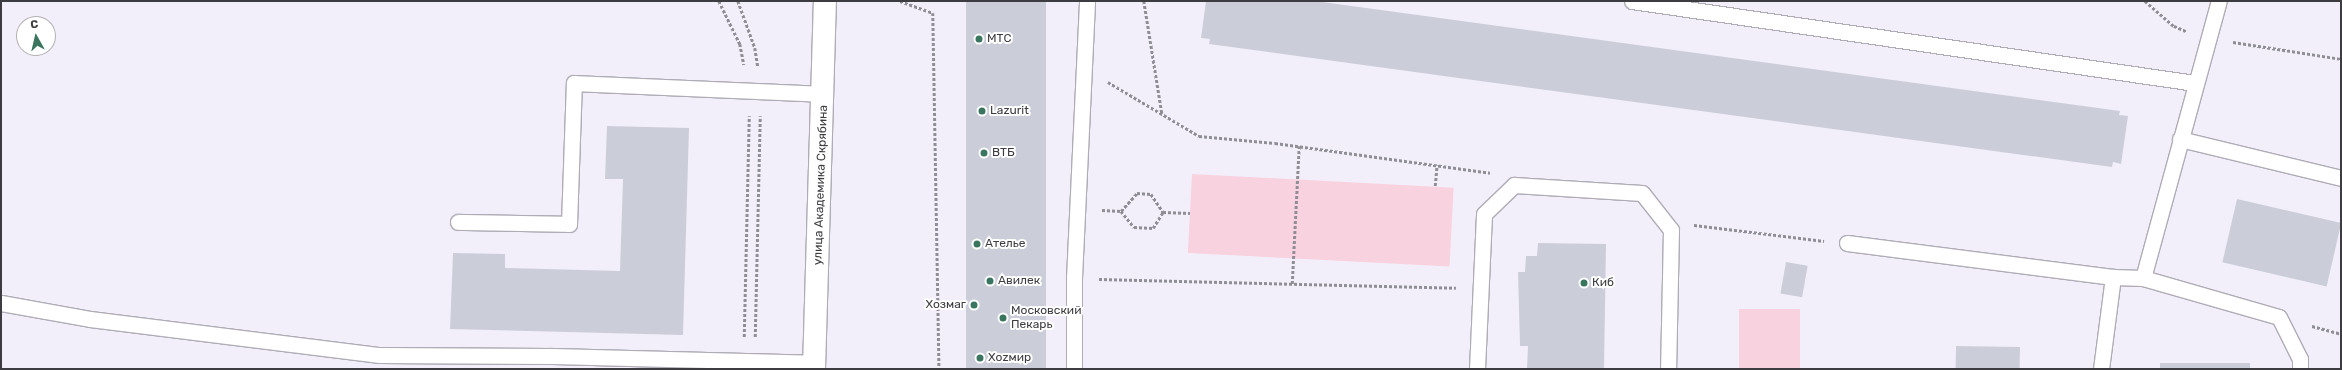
<!DOCTYPE html>
<html>
<head>
<meta charset="utf-8">
<style>
	body { margin:0 }
	#map { position:relative; width:2342px; height:370px; overflow:hidden; background:#f3effa; font-family:Rubik,sans-serif }
	div>[style] { position:absolute }
	.green>* { inset:0; background:#f8d2df; transform-origin:0 0 }
	.building>* { inset:0; background:#cbced8; transform-origin:0 0 }
	.path>* { height:2.5px; margin-top:-1.25px; transform-origin:0; background:repeating-linear-gradient(90deg,#908e95 0 3px,transparent 0 5px) }
	.roads { filter:drop-shadow(1px 0 #afacb6) drop-shadow(-1px 0 #afacb6) drop-shadow(0 1px #afacb6) drop-shadow(0 -1px #afacb6) }
	.service>* { height:15px; margin:-7.5px; padding:0 7.5px; transform-origin:7.5px; border-radius:7.5px; background:#fff }
	.secondary>* { height:22px; margin:-11px; padding:0 11px; transform-origin:11px; border-radius:11px; background:#fff }
	.dots>* { width:11px; height:11px; translate:-50% -50%; box-sizing:border-box; border:2px solid #fff; border-radius:50% }
	span { translate:-50% -50%; white-space:nowrap; text-align:center; line-height:1.15; -webkit-text-stroke:4px #fff; paint-order:stroke }
	.poi-label { font-size:12px; color:#3d3c40 }
	.left { translate:0 -50%; text-align:left }
	.right { translate:-100% -50%; text-align:right }
	.street-label { font-size:12px; color:#3d3c40 }
	.frame { position:absolute; inset:0; border:2px solid #3d3c40; pointer-events:none }
	.north { position:absolute; left:16px; top:16px; width:40px; height:40px; box-sizing:border-box; background:#fff; border:1px solid #b1b1b3; border-radius:50%; rotate:352deg; font-size:11px; font-weight:700; line-height:16px; text-align:center; color:#3d3c40 }
	.north::after { content:''; display:block; margin:auto; width:14px; height:18px; background:#3a755f; clip-path:polygon(50% 0,100% 100%,50% 72%,0 100%) }
</style>
</head>
<body>
<div id="map">
	<div class="green">
		<div style="left:1192px;top:174px;width:262px;height:79px;rotate:3deg"></div>
		<div style="left:1739px;top:309px;width:61px;height:60px"></div>
	</div>
	<div class="building">
		<div style="left:966px;top:1px;width:80px;height:368px"></div>
		<div style="clip-path:polygon(1206px 1px,1315px 1px,2120px 111px,2119px 115px,2128px 116px,2121px 164px,2113px 162px,2112px 167px,1209px 44px,1210px 39px,1201px 38px)"></div>
		<div style="clip-path:polygon(607px 126px,689px 128px,683px 335px,450px 329px,453px 253px,505px 254px,505px 268px,620px 271px,623px 179px,605px 179px)"></div>
		<div style="left:2237px;top:199px;width:107px;height:65px;rotate:13deg"></div>
		<div style="clip-path:polygon(1538px 243px,1606px 244px,1604px 369px,1527px 369px,1528px 346px,1520px 346px,1518px 272px,1525px 272px,1526px 256px,1537px 256px)"></div>
		<div style="left:1786px;top:262px;width:22px;height:32px;rotate:10deg"></div>
		<div style="left:1956px;top:346px;width:64px;height:23px;rotate:1deg"></div>
		<div style="left:2160px;top:363px;width:90px;height:6px"></div>
	</div>
	<div class="path">
		<div style="left:719px;top:1px;width:48px;rotate:64deg"></div>
		<div style="left:740px;top:44px;width:21px;rotate:79deg"></div>
		<div style="left:738px;top:1px;width:50px;rotate:70.1deg"></div>
		<div style="left:755px;top:48px;width:19px;rotate:81deg"></div>
		<div style="left:900px;top:1px;width:35px;rotate:20deg"></div>
		<div style="left:933px;top:13px;width:356px;rotate:89deg"></div>
		<div style="left:1144px;top:1px;width:114px;rotate:80.9deg"></div>
		<div style="left:2145px;top:1px;width:38px;rotate:41deg"></div>
		<div style="left:2174px;top:26px;width:13px;rotate:23deg"></div>
		<div style="left:2233px;top:42px;width:109px;rotate:8.9deg"></div>
		<div style="left:1108px;top:82px;width:106px;rotate:30.7deg"></div>
		<div style="left:1199px;top:136px;width:76px;rotate:5.3deg"></div>
		<div style="left:1275px;top:143px;width:217px;rotate:7.9deg"></div>
		<div style="left:1435px;top:186px;width:21px;rotate:-85deg"></div>
		<div style="left:1102px;top:210px;width:19px;rotate:3deg"></div>
		<div style="left:1121px;top:211px;width:24px;rotate:-48deg"></div>
		<div style="left:1137px;top:193px;width:14px;rotate:4deg"></div>
		<div style="left:1151px;top:194px;width:22px;rotate:56deg"></div>
		<div style="left:1163px;top:212px;width:27px;rotate:2deg"></div>
		<div style="left:1121px;top:211px;width:21px;rotate:51deg"></div>
		<div style="left:1134px;top:227px;width:19px;rotate:3deg"></div>
		<div style="left:1153px;top:228px;width:19px;rotate:-58deg"></div>
		<div style="left:1694px;top:225px;width:131px;rotate:7deg"></div>
		<div style="left:1099px;top:279px;width:357px;rotate:1.4deg"></div>
		<div style="left:1292px;top:284px;width:138px;rotate:-87.1deg"></div>
		<div style="left:2312px;top:326px;width:30px;rotate:15deg"></div>
		<div style="left:744px;top:337px;width:221px;rotate:-88.7deg"></div>
		<div style="left:755px;top:337px;width:221px;rotate:-88.7deg"></div>
	</div>
	<div class="roads">
		<div class="service">
			<div style="left:1632px;top:1px;width:569px;rotate:8.29deg"></div>
			<div style="left:2180px;top:139px;width:166px;rotate:13.6deg"></div>
			<div style="left:458px;top:222px;width:111px;rotate:1deg"></div>
			<div style="left:569px;top:224px;width:141px;rotate:-88deg"></div>
			<div style="left:574px;top:83px;width:250px;rotate:2.5deg"></div>
			<div style="left:1847px;top:243px;width:268px;rotate:7.3deg"></div>
			<div style="left:2113px;top:277px;width:30px;rotate:2deg"></div>
			<div style="left:2143px;top:278px;width:141px;rotate:16deg"></div>
			<div style="left:2279px;top:317px;width:47px;rotate:63.4deg"></div>
			<div style="left:2300px;top:359px;width:10px;rotate:90deg"></div>
			<div style="left:2143px;top:278px;width:287px;rotate:-74.7deg"></div>
			<div style="left:1px;top:303px;width:90px;rotate:10.2deg"></div>
			<div style="left:90px;top:319px;width:292px;rotate:7.1deg"></div>
			<div style="left:380px;top:355px;width:171px;rotate:0.3deg"></div>
			<div style="left:551px;top:356px;width:264px;rotate:1.5deg"></div>
			<div style="left:1074px;top:369px;width:91px;rotate:-90deg"></div>
			<div style="left:1074px;top:278px;width:277px;rotate:-87.3deg"></div>
			<div style="left:1477px;top:369px;width:155px;rotate:-87.4deg"></div>
			<div style="left:1484px;top:214px;width:42px;rotate:-44deg"></div>
			<div style="left:1514px;top:185px;width:128px;rotate:3.6deg"></div>
			<div style="left:1642px;top:193px;width:47px;rotate:51.9deg"></div>
			<div style="left:1671px;top:230px;width:139px;rotate:91.2deg"></div>
			<div style="left:2101px;top:369px;width:93px;rotate:-82.6deg"></div>
		</div>
		<div class="secondary">
			<div style="left:814px;top:369px;width:368px;rotate:-88.3deg"></div>
		</div>
	</div>
	<div class="dots">
		<div style="left:979px;top:39px;background:#3a755f"></div>
		<div style="left:982px;top:111px;background:#3a755f"></div>
		<div style="left:984px;top:153px;background:#3a755f"></div>
		<div style="left:977px;top:244px;background:#3a755f"></div>
		<div style="left:990px;top:281px;background:#3a755f"></div>
		<div style="left:1584px;top:283px;background:#3a755f"></div>
		<div style="left:974px;top:305px;background:#3a755f"></div>
		<div style="left:1003px;top:318px;background:#3a755f"></div>
		<div style="left:980px;top:358px;background:#3a755f"></div>
	</div>
	<div class="poi-label">
		<span class="left" style="left:987px;top:39px">МТС</span>
		<span class="left" style="left:990px;top:111px">Lazurit</span>
		<span class="left" style="left:992px;top:153px">ВТБ</span>
		<span class="left" style="left:985px;top:244px">Ателье</span>
		<span class="left" style="left:998px;top:281px">Авилек</span>
		<span class="left" style="left:1592px;top:283px">Киб</span>
		<span class="right" style="left:966px;top:305px">Хозмаг</span>
		<span class="left" style="left:1011px;top:318px">Московский<br>Пекарь</span>
		<span class="left" style="left:988px;top:358px">Хоzмир</span>
	</div>
	<div class="street-label">
		<span style="left:821px;top:185px;rotate:-88deg">улица Академика Скрябина</span>
	</div>
	<div class="frame"></div>
	<div class="north">С</div>
</div>
</body>
</html>
